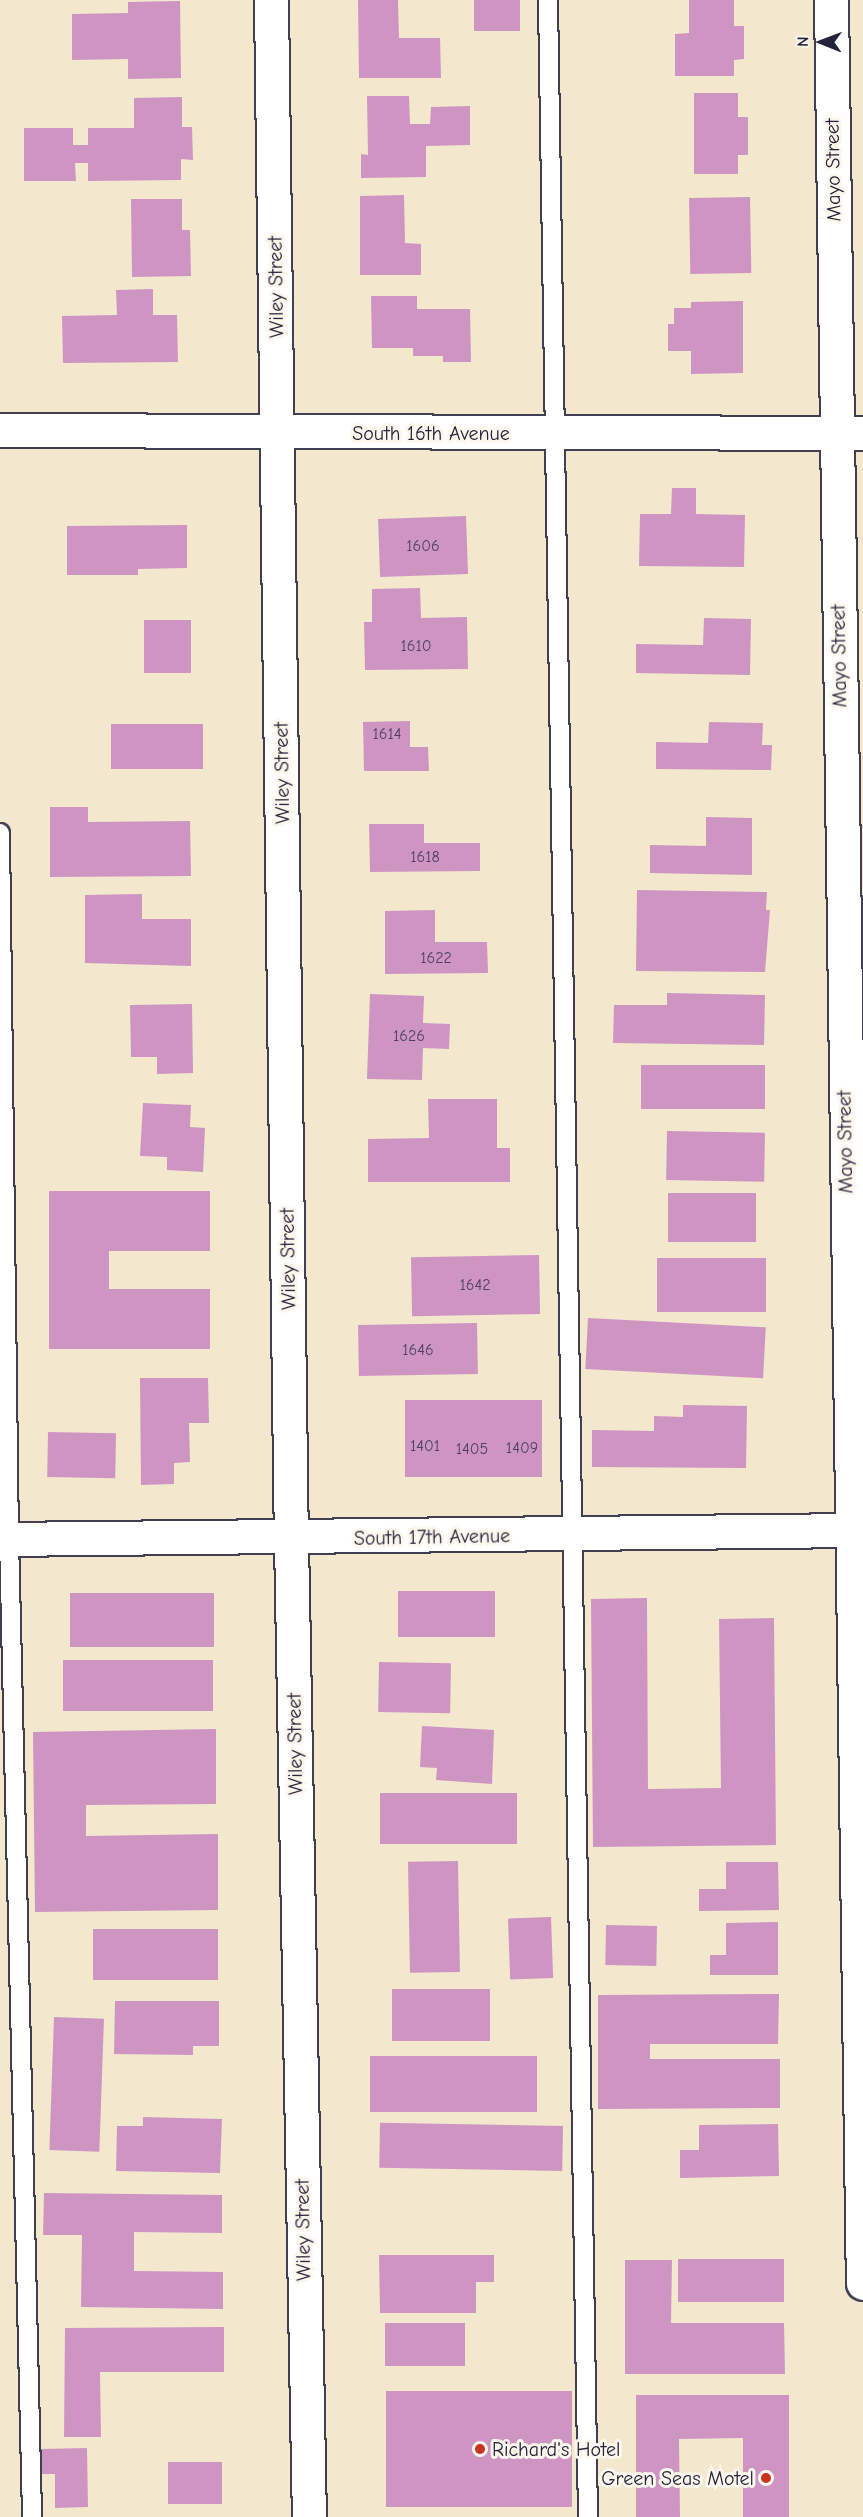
<!DOCTYPE html>
<html>
<head>
<meta charset="utf-8">
<style>
	body { margin:0 }
	#map { position:relative; width:863px; height:2517px; overflow:hidden; background:#f3e7ce; font-family:"Comic Neue",sans-serif }
	div>[style] { position:absolute }
	.building>* { inset:0; background:#ce95c3; transform-origin:0 0 }
	.roads { filter:drop-shadow(2px 0 #414051) drop-shadow(-2px 0 #414051) drop-shadow(0 2px #414051) drop-shadow(0 -2px #414051) }
	.service>* { height:18px; margin:-9px; padding:0 9px; transform-origin:9px; border-radius:9px; background:#fff }
	.minor>* { height:33px; margin:-16.5px; padding:0 16.5px; transform-origin:16.5px; border-radius:16.5px; background:#fff }
	.dots>* { width:16px; height:16px; translate:-50% -50%; box-sizing:border-box; border:3px solid #fbf7ec; border-radius:50% }
	span { translate:-50% -50%; white-space:nowrap; text-align:center; line-height:1.15; -webkit-text-stroke:6px #fbf7ec; paint-order:stroke }
	.number-label { font-size:16px; color:#4d3f5d }
	.number-label span { -webkit-text-stroke-width:0 }
	.street-label { font-size:20px; color:#22223b }
	.poi-label { font-size:20px; color:#22223b }
	.left { translate:0 -50%; text-align:left }
	.right { translate:-100% -50%; text-align:right }
	.north { position:absolute; left:791px; top:12px; width:60px; height:60px; -webkit-text-stroke:4px #fbf7ec; paint-order:stroke; rotate:271deg; font-size:16px; font-weight:700; line-height:24px; text-align:center; color:#22223b }
	.north::after { content:''; display:block; margin:auto; width:21px; height:27px; background:#22223b; clip-path:polygon(50% 0,100% 100%,50% 72%,0 100%) }
</style>
</head>
<body>
<div id="map">
	<div class="building">
		<div style="clip-path:polygon(358px 0,398px 0,399px 38px,440px 38px,441px 78px,359px 78px)"></div>
		<div style="left:474px;top:0;width:46px;height:31px"></div>
		<div style="clip-path:polygon(689px 0,734px 0,734px 26px,744px 26px,744px 59px,734px 60px,734px 76px,675px 76px,675px 34px,689px 33px)"></div>
		<div style="clip-path:polygon(180px 1px,181px 78px,128px 79px,128px 59px,72px 60px,72px 14px,128px 13px,128px 2px)"></div>
		<div style="clip-path:polygon(694px 93px,738px 93px,738px 117px,748px 117px,748px 155px,738px 155px,738px 174px,694px 174px)"></div>
		<div style="clip-path:polygon(367px 96px,409px 96px,410px 124px,430px 124px,431px 107px,470px 106px,470px 145px,426px 146px,426px 177px,361px 178px,361px 154px,368px 155px)"></div>
		<div style="clip-path:polygon(182px 97px,182px 127px,192px 127px,193px 160px,181px 159px,181px 180px,88px 181px,88px 163px,75px 163px,76px 181px,24px 181px,24px 128px,73px 128px,73px 145px,88px 145px,88px 128px,134px 128px,134px 98px)"></div>
		<div style="clip-path:polygon(404px 195px,405px 243px,421px 244px,421px 275px,360px 275px,360px 196px)"></div>
		<div style="left:750px;top:197px;width:76px;height:61px;rotate:89deg"></div>
		<div style="clip-path:polygon(131px 199px,182px 199px,182px 230px,190px 230px,191px 276px,132px 277px)"></div>
		<div style="clip-path:polygon(153px 289px,153px 315px,177px 315px,178px 362px,63px 363px,62px 316px,117px 315px,116px 290px)"></div>
		<div style="clip-path:polygon(371px 296px,417px 296px,417px 309px,470px 309px,471px 362px,443px 362px,443px 356px,413px 356px,413px 348px,372px 348px)"></div>
		<div style="clip-path:polygon(743px 301px,743px 373px,691px 374px,691px 351px,668px 351px,668px 324px,674px 324px,674px 308px,691px 308px,691px 302px)"></div>
		<div style="clip-path:polygon(672px 488px,696px 488px,696px 514px,745px 515px,744px 567px,639px 566px,640px 514px,671px 514px)"></div>
		<div style="left:466px;top:516px;width:58px;height:88px;rotate:88deg"></div>
		<div style="clip-path:polygon(187px 525px,187px 568px,138px 569px,138px 575px,67px 575px,67px 526px)"></div>
		<div style="clip-path:polygon(420px 588px,421px 618px,467px 617px,468px 669px,365px 670px,364px 622px,372px 622px,372px 589px)"></div>
		<div style="clip-path:polygon(704px 618px,751px 619px,750px 675px,636px 673px,636px 644px,703px 645px)"></div>
		<div style="left:144px;top:620px;width:47px;height:53px"></div>
		<div style="clip-path:polygon(410px 721px,410px 747px,428px 747px,429px 771px,364px 771px,363px 722px)"></div>
		<div style="clip-path:polygon(709px 722px,763px 723px,762px 745px,772px 745px,771px 770px,656px 769px,656px 742px,708px 743px)"></div>
		<div style="left:203px;top:724px;width:45px;height:92px;rotate:90deg"></div>
		<div style="clip-path:polygon(50px 807px,88px 807px,88px 822px,190px 821px,191px 876px,50px 877px)"></div>
		<div style="clip-path:polygon(706px 817px,752px 818px,752px 875px,650px 873px,650px 845px,706px 846px)"></div>
		<div style="clip-path:polygon(369px 824px,424px 824px,424px 843px,480px 843px,480px 871px,370px 872px)"></div>
		<div style="clip-path:polygon(637px 890px,767px 892px,766px 910px,770px 910px,765px 972px,636px 971px)"></div>
		<div style="clip-path:polygon(142px 894px,142px 919px,191px 919px,191px 966px,85px 963px,85px 895px)"></div>
		<div style="clip-path:polygon(435px 910px,435px 942px,487px 942px,488px 973px,385px 974px,385px 911px)"></div>
		<div style="clip-path:polygon(667px 993px,765px 995px,764px 1045px,613px 1043px,614px 1005px,667px 1005px)"></div>
		<div style="clip-path:polygon(370px 994px,424px 996px,423px 1023px,450px 1024px,449px 1049px,423px 1048px,422px 1080px,367px 1079px)"></div>
		<div style="clip-path:polygon(192px 1004px,193px 1073px,157px 1074px,157px 1057px,131px 1057px,130px 1005px)"></div>
		<div style="left:765px;top:1065px;width:44px;height:124px;rotate:90deg"></div>
		<div style="clip-path:polygon(428px 1099px,497px 1099px,497px 1148px,510px 1148px,510px 1182px,368px 1182px,368px 1139px,429px 1138px)"></div>
		<div style="clip-path:polygon(143px 1103px,191px 1105px,190px 1127px,205px 1128px,203px 1172px,167px 1170px,167px 1157px,140px 1156px)"></div>
		<div style="left:667px;top:1131px;width:98px;height:49px;rotate:1deg"></div>
		<div style="clip-path:polygon(49px 1191px,210px 1191px,210px 1251px,109px 1251px,109px 1289px,210px 1289px,210px 1349px,49px 1349px)"></div>
		<div style="left:668px;top:1193px;width:88px;height:49px"></div>
		<div style="left:539px;top:1255px;width:59px;height:128px;rotate:89deg"></div>
		<div style="left:657px;top:1258px;width:109px;height:54px"></div>
		<div style="left:588px;top:1318px;width:178px;height:51px;rotate:3deg"></div>
		<div style="left:477px;top:1323px;width:51px;height:119px;rotate:89deg"></div>
		<div style="clip-path:polygon(140px 1378px,208px 1378px,209px 1423px,189px 1423px,190px 1462px,174px 1463px,174px 1484px,141px 1485px)"></div>
		<div style="left:405px;top:1400px;width:137px;height:77px"></div>
		<div style="clip-path:polygon(683px 1405px,747px 1406px,746px 1468px,592px 1467px,592px 1430px,654px 1431px,654px 1416px,683px 1417px)"></div>
		<div style="left:48px;top:1432px;width:68px;height:45px;rotate:1deg"></div>
		<div style="left:398px;top:1591px;width:97px;height:46px"></div>
		<div style="left:70px;top:1593px;width:144px;height:54px"></div>
		<div style="clip-path:polygon(647px 1598px,648px 1789px,721px 1788px,719px 1619px,774px 1618px,776px 1845px,593px 1847px,591px 1599px)"></div>
		<div style="left:63px;top:1660px;width:150px;height:51px"></div>
		<div style="left:379px;top:1662px;width:72px;height:50px;rotate:1deg"></div>
		<div style="clip-path:polygon(422px 1726px,494px 1730px,492px 1784px,436px 1780px,437px 1768px,420px 1767px)"></div>
		<div style="clip-path:polygon(216px 1729px,216px 1804px,86px 1805px,86px 1836px,218px 1834px,218px 1910px,35px 1912px,33px 1732px)"></div>
		<div style="left:380px;top:1793px;width:137px;height:51px"></div>
		<div style="left:458px;top:1861px;width:111px;height:50px;rotate:89deg"></div>
		<div style="clip-path:polygon(726px 1862px,778px 1862px,779px 1910px,699px 1911px,699px 1889px,726px 1889px)"></div>
		<div style="left:551px;top:1917px;width:61px;height:43px;rotate:88deg"></div>
		<div style="clip-path:polygon(778px 1922px,778px 1975px,710px 1975px,710px 1955px,726px 1955px,726px 1923px)"></div>
		<div style="left:606px;top:1925px;width:51px;height:40px;rotate:1deg"></div>
		<div style="left:93px;top:1929px;width:125px;height:51px"></div>
		<div style="left:392px;top:1989px;width:98px;height:52px"></div>
		<div style="clip-path:polygon(779px 1994px,778px 2044px,650px 2044px,650px 2059px,780px 2059px,780px 2108px,598px 2109px,598px 1995px)"></div>
		<div style="clip-path:polygon(115px 2001px,219px 2001px,219px 2046px,193px 2046px,193px 2055px,114px 2054px)"></div>
		<div style="left:54px;top:2017px;width:50px;height:133px;rotate:2deg"></div>
		<div style="left:370px;top:2056px;width:167px;height:56px"></div>
		<div style="clip-path:polygon(143px 2117px,222px 2119px,220px 2173px,116px 2171px,117px 2126px,143px 2126px)"></div>
		<div style="clip-path:polygon(778px 2124px,779px 2176px,680px 2178px,680px 2150px,699px 2150px,699px 2125px)"></div>
		<div style="left:563px;top:2126px;width:45px;height:183px;rotate:91deg"></div>
		<div style="clip-path:polygon(44px 2193px,222px 2195px,222px 2233px,134px 2232px,134px 2271px,223px 2272px,223px 2309px,81px 2307px,82px 2235px,43px 2235px)"></div>
		<div style="clip-path:polygon(379px 2255px,494px 2255px,494px 2282px,476px 2282px,476px 2313px,380px 2313px)"></div>
		<div style="left:678px;top:2259px;width:106px;height:43px"></div>
		<div style="clip-path:polygon(625px 2260px,672px 2260px,671px 2323px,784px 2323px,785px 2374px,625px 2374px)"></div>
		<div style="left:465px;top:2323px;width:43px;height:80px;rotate:90deg"></div>
		<div style="clip-path:polygon(224px 2327px,224px 2372px,100px 2372px,101px 2437px,64px 2437px,65px 2328px)"></div>
		<div style="left:386px;top:2391px;width:186px;height:116px"></div>
		<div style="clip-path:polygon(636px 2395px,789px 2395px,789px 2517px,743px 2517px,743px 2438px,679px 2439px,680px 2517px,636px 2517px)"></div>
		<div style="clip-path:polygon(87px 2448px,88px 2507px,55px 2508px,55px 2474px,42px 2474px,41px 2449px)"></div>
		<div style="left:168px;top:2462px;width:54px;height:42px"></div>
	</div>
	<div class="roads">
		<div class="service">
			<div style="left:548px;top:0;width:2517px;rotate:89.09deg"></div>
			<div style="left:0;top:833px;width:706px;rotate:89.27deg"></div>
			<div style="left:9px;top:1539px;width:978px;rotate:88.65deg"></div>
		</div>
		<div class="minor">
			<div style="left:271px;top:0;width:1539px;rotate:89.26deg"></div>
			<div style="left:291px;top:1539px;width:978px;rotate:88.95deg"></div>
			<div style="left:831px;top:0;width:2283px;rotate:89.2deg"></div>
			<div style="left:0;top:430px;width:863px;rotate:0.2deg"></div>
			<div style="left:0;top:1539px;width:863px;rotate:-0.6deg"></div>
		</div>
	</div>
	<div class="dots">
		<div style="left:480px;top:2449px;background:#c8321e"></div>
		<div style="left:766px;top:2478px;background:#c8321e"></div>
	</div>
	<div class="number-label">
		<span style="left:423px;top:546px">1606</span>
		<span style="left:416px;top:646px">1610</span>
		<span style="left:387px;top:734px">1614</span>
		<span style="left:425px;top:857px">1618</span>
		<span style="left:436px;top:958px">1622</span>
		<span style="left:409px;top:1036px">1626</span>
		<span style="left:475px;top:1285px">1642</span>
		<span style="left:418px;top:1350px">1646</span>
		<span style="left:425px;top:1446px">1401</span>
		<span style="left:522px;top:1448px">1409</span>
		<span style="left:472px;top:1449px">1405</span>
	</div>
	<div class="street-label">
		<span style="left:833px;top:170px;rotate:-91deg">Mayo Street</span>
		<span style="left:276px;top:287px;rotate:-91deg">Wiley Street</span>
		<span style="left:431px;top:433px">South 16th Avenue</span>
		<span style="left:839px;top:656px;rotate:-91deg">Mayo Street</span>
		<span style="left:282px;top:773px;rotate:-91deg">Wiley Street</span>
		<span style="left:845px;top:1142px;rotate:-91deg">Mayo Street</span>
		<span style="left:288px;top:1259px;rotate:-91deg">Wiley Street</span>
		<span style="left:432px;top:1537px;rotate:-1deg">South 17th Avenue</span>
		<span style="left:295px;top:1744px;rotate:-91deg">Wiley Street</span>
		<span style="left:303px;top:2230px;rotate:-91deg">Wiley Street</span>
	</div>
	<div class="poi-label">
		<span class="left" style="left:492px;top:2449px">Richard's Hotel</span>
		<span class="right" style="left:754px;top:2478px">Green Seas Motel</span>
	</div>
	<div class="north">N</div>
</div>
</body>
</html>
